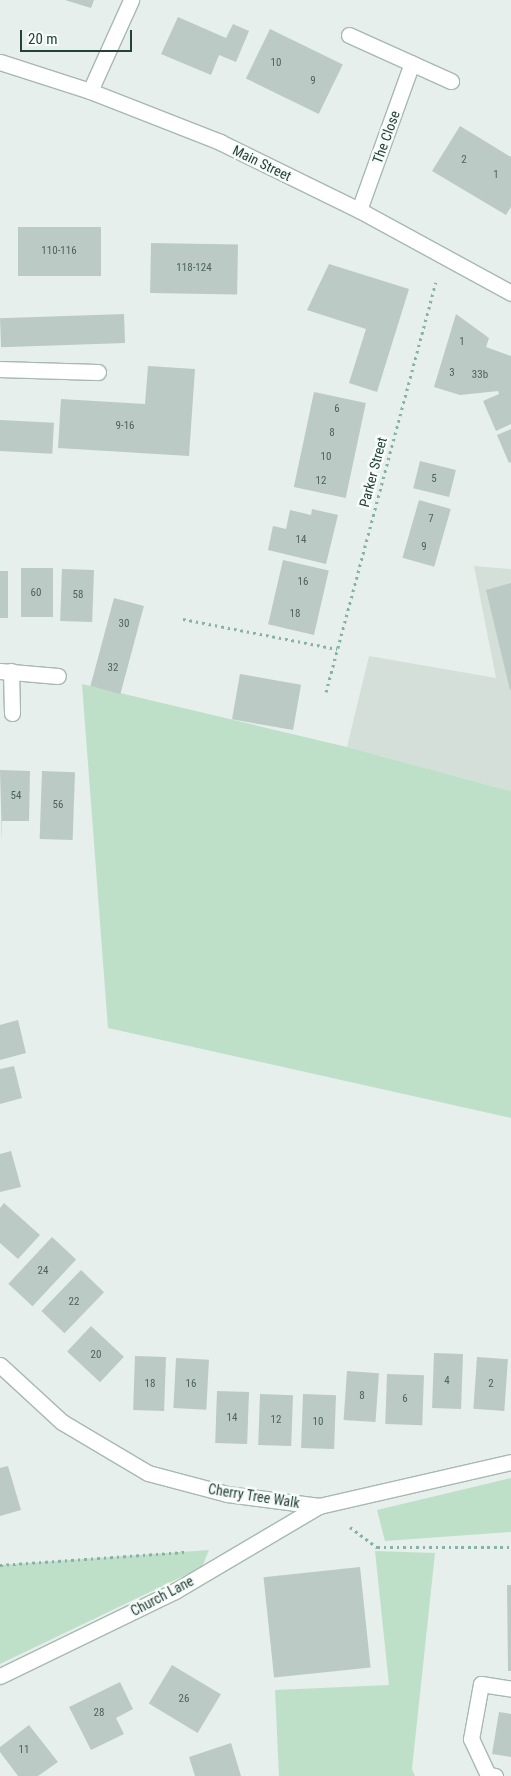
<!DOCTYPE html>
<html>
<head>
<meta charset="utf-8">
<style>
	body { margin:0 }
	#map { position:relative; width:511px; height:1776px; overflow:hidden; background:#e6efeb; font-family:"Roboto Condensed",sans-serif }
	div>[style] { position:absolute }
	.built>* { inset:0; background:#d4dfda }
	.green>* { inset:0; background:#bfe0c8 }
	.building>* { inset:0; background:#bbcac4; transform-origin:0 0 }
	.path>* { height:3px; margin-top:-1.5px; transform-origin:0; background:repeating-linear-gradient(90deg,#86b3a5 0 2.5px,transparent 0 6.5px) }
	.roads { filter:drop-shadow(1px 0 #a8b8b2) drop-shadow(-1px 0 #a8b8b2) drop-shadow(0 1px #a8b8b2) drop-shadow(0 -1px #a8b8b2) }
	.lane>* { height:15px; margin:-7.5px; padding:0 7.5px; transform-origin:7.5px; border-radius:7.5px; background:#fff }
	.street>* { height:15px; margin:-7.5px; padding:0 7.5px; transform-origin:7.5px; border-radius:7.5px; background:#fff }
	.secondary>* { height:15px; margin:-7.5px; padding:0 7.5px; transform-origin:7.5px; border-radius:7.5px; background:#fff }
	span { translate:-50% -50%; white-space:nowrap; text-align:center; line-height:1.15; -webkit-text-stroke:5px #f7fbf9; paint-order:stroke }
	.number-label { font-size:11px; color:#4a645c }
	.number-label span { -webkit-text-stroke-width:0 }
	.street-label { font-size:14px; color:#24423a }
	.scale { position:absolute; left:20px; top:30px; width:112px; height:22px; box-sizing:border-box; border:2px solid #24423a; border-top:0; padding-left:6px; font-size:15px; line-height:18px; white-space:nowrap; color:#24423a; -webkit-text-stroke:4px #f7fbf9; paint-order:stroke }
</style>
</head>
<body>
<div id="map">
	<div class="built">
		<div style="clip-path:polygon(474px 566px,511px 569px,511px 791px,347px 747px,369px 656px,496px 678px)"></div>
	</div>
	<div class="green">
		<div style="clip-path:polygon(82px 684px,347px 747px,511px 791px,511px 1118px,108px 1028px)"></div>
		<div style="clip-path:polygon(511px 1478px,511px 1532px,385px 1541px,377px 1510px)"></div>
		<div style="clip-path:polygon(209px 1550px,202px 1567px,0 1664px,0 1565px)"></div>
		<div style="clip-path:polygon(375px 1551px,435px 1553px,412px 1769px,415px 1776px,279px 1776px,275px 1690px,389px 1685px)"></div>
	</div>
	<div class="building">
		<div style="clip-path:polygon(65px 0,94px 0,91px 8px)"></div>
		<div style="clip-path:polygon(178px 17px,226px 38px,233px 24px,249px 31px,236px 62px,219px 55px,211px 75px,161px 54px)"></div>
		<div style="left:270px;top:29px;width:81px;height:55px;rotate:26deg"></div>
		<div style="clip-path:polygon(460px 126px,511px 157px,511px 207px,506px 215px,432px 171px)"></div>
		<div style="left:18px;top:227px;width:83px;height:49px"></div>
		<div style="left:151px;top:243px;width:87px;height:50px;rotate:1deg"></div>
		<div style="clip-path:polygon(329px 264px,409px 289px,377px 392px,349px 383px,366px 329px,307px 310px)"></div>
		<div style="left:124px;top:314px;width:29px;height:124px;rotate:88deg"></div>
		<div style="clip-path:polygon(456px 314px,489px 338px,486px 347px,511px 356px,511px 424px,496px 431px,483px 401px,499px 394px,498px 391px,460px 395px,434px 387px)"></div>
		<div style="clip-path:polygon(148px 366px,195px 369px,189px 456px,58px 448px,61px 399px,145px 404px)"></div>
		<div style="left:314px;top:392px;width:53px;height:97px;rotate:12deg"></div>
		<div style="left:0;top:420px;width:54px;height:31px;rotate:3deg"></div>
		<div style="clip-path:polygon(511px 429px,511px 462px,509px 463px,497px 435px)"></div>
		<div style="left:420px;top:461px;width:37px;height:28px;rotate:14deg"></div>
		<div style="left:419px;top:500px;width:33px;height:60px;rotate:16deg"></div>
		<div style="clip-path:polygon(312px 509px,338px 515px,326px 564px,268px 550px,273px 526px,286px 529px,290px 510px,311px 515px)"></div>
		<div style="left:283px;top:560px;width:47px;height:66px;rotate:13deg"></div>
		<div style="left:21px;top:568px;width:32px;height:49px"></div>
		<div style="left:62px;top:569px;width:32px;height:52px;rotate:2deg"></div>
		<div style="left:0;top:571px;width:8px;height:47px"></div>
		<div style="clip-path:polygon(511px 583px,511px 690px,510px 690px,486px 590px)"></div>
		<div style="left:114px;top:598px;width:31px;height:91px;rotate:15deg"></div>
		<div style="left:240px;top:674px;width:62px;height:46px;rotate:10deg"></div>
		<div style="clip-path:polygon(0 770px,30px 771px,29px 821px,2px 821px,2px 842px)"></div>
		<div style="left:42px;top:771px;width:33px;height:68px;rotate:2deg"></div>
		<div style="clip-path:polygon(18px 1020px,26px 1053px,0 1060px,0 1025px)"></div>
		<div style="clip-path:polygon(14px 1066px,22px 1098px,0 1104px,0 1069px)"></div>
		<div style="clip-path:polygon(11px 1151px,21px 1187px,0 1192px,0 1154px)"></div>
		<div style="clip-path:polygon(4px 1203px,40px 1235px,18px 1259px,0 1243px,0 1208px)"></div>
		<div style="left:52px;top:1237px;width:33px;height:64px;rotate:43deg"></div>
		<div style="left:81px;top:1270px;width:32px;height:57px;rotate:44deg"></div>
		<div style="left:91px;top:1326px;width:45px;height:35px;rotate:43deg"></div>
		<div style="left:434px;top:1353px;width:29px;height:55px;rotate:2deg"></div>
		<div style="left:135px;top:1356px;width:31px;height:54px;rotate:2deg"></div>
		<div style="left:477px;top:1357px;width:31px;height:52px;rotate:4deg"></div>
		<div style="left:176px;top:1358px;width:33px;height:50px;rotate:3deg"></div>
		<div style="left:347px;top:1371px;width:32px;height:49px;rotate:4deg"></div>
		<div style="left:387px;top:1374px;width:37px;height:50px;rotate:2deg"></div>
		<div style="left:217px;top:1391px;width:32px;height:52px;rotate:2deg"></div>
		<div style="left:260px;top:1394px;width:33px;height:51px;rotate:2deg"></div>
		<div style="left:303px;top:1394px;width:33px;height:54px;rotate:2deg"></div>
		<div style="clip-path:polygon(8px 1466px,21px 1510px,0 1516px,0 1468px)"></div>
		<div style="left:360px;top:1567px;width:101px;height:97px;rotate:84deg"></div>
		<div style="clip-path:polygon(507px 1585px,511px 1585px,511px 1671px,508px 1671px)"></div>
		<div style="left:172px;top:1665px;width:57px;height:45px;rotate:31deg"></div>
		<div style="clip-path:polygon(120px 1682px,133px 1709px,116px 1718px,124px 1734px,91px 1750px,69px 1707px)"></div>
		<div style="clip-path:polygon(499px 1712px,511px 1714px,511px 1757px,492px 1754px)"></div>
		<div style="clip-path:polygon(29px 1725px,58px 1762px,38px 1776px,18px 1776px,0 1752px,0 1747px)"></div>
		<div style="clip-path:polygon(231px 1743px,241px 1776px,195px 1776px,189px 1757px)"></div>
	</div>
	<div class="path">
		<div style="left:183px;top:619px;width:157px;rotate:11deg"></div>
		<div style="left:326px;top:692px;width:424px;rotate:-75deg"></div>
		<div style="left:350px;top:1527px;width:34px;rotate:37deg"></div>
		<div style="left:377px;top:1547px;width:134px"></div>
		<div style="left:0;top:1565px;width:185px;rotate:-4deg"></div>
	</div>
	<div class="roads">
		<div class="lane">
			<div style="left:495px;top:1776px;width:7px;rotate:-172deg"></div>
			<div style="left:488px;top:1775px;width:40px;rotate:-115deg"></div>
			<div style="left:471px;top:1739px;width:56px;rotate:-79.7deg"></div>
			<div style="left:481px;top:1684px;width:30px;rotate:9deg"></div>
		</div>
		<div class="street">
			<div style="left:349px;top:35px;width:112px;rotate:24.3deg"></div>
			<div style="left:90px;top:91px;width:100px;rotate:-65.7deg"></div>
			<div style="left:359px;top:210px;width:156px;rotate:-70.2deg"></div>
			<div style="left:0;top:369px;width:98px;rotate:1.8deg"></div>
			<div style="left:0;top:671px;width:58px;rotate:4.9deg"></div>
			<div style="left:11px;top:671px;width:42px;rotate:88.6deg"></div>
			<div style="left:0;top:1365px;width:84px;rotate:42.6deg"></div>
			<div style="left:62px;top:1422px;width:100px;rotate:30.7deg"></div>
			<div style="left:148px;top:1473px;width:82px;rotate:14.9deg"></div>
			<div style="left:227px;top:1494px;width:93px;rotate:7.4deg"></div>
			<div style="left:319px;top:1506px;width:197px;rotate:-12.9deg"></div>
			<div style="left:0;top:1676px;width:195px;rotate:-25.9deg"></div>
			<div style="left:175px;top:1591px;width:167px;rotate:-30.6deg"></div>
		</div>
		<div class="secondary">
			<div style="left:0;top:62px;width:95px;rotate:17.9deg"></div>
			<div style="left:90px;top:91px;width:140px;rotate:21.4deg"></div>
			<div style="left:220px;top:142px;width:155px;rotate:26.1deg"></div>
			<div style="left:359px;top:210px;width:173px;rotate:28.6deg"></div>
		</div>
	</div>
	<div class="number-label">
		<span style="left:276px;top:63px">10</span>
		<span style="left:313px;top:81px">9</span>
		<span style="left:464px;top:160px">2</span>
		<span style="left:496px;top:175px">1</span>
		<span style="left:59px;top:251px">110-116</span>
		<span style="left:194px;top:268px">118-124</span>
		<span style="left:462px;top:342px">1</span>
		<span style="left:452px;top:373px">3</span>
		<span style="left:480px;top:375px">33b</span>
		<span style="left:337px;top:409px">6</span>
		<span style="left:125px;top:426px">9-16</span>
		<span style="left:332px;top:433px">8</span>
		<span style="left:326px;top:457px">10</span>
		<span style="left:434px;top:479px">5</span>
		<span style="left:321px;top:481px">12</span>
		<span style="left:431px;top:519px">7</span>
		<span style="left:301px;top:540px">14</span>
		<span style="left:424px;top:547px">9</span>
		<span style="left:303px;top:582px">16</span>
		<span style="left:36px;top:593px">60</span>
		<span style="left:78px;top:595px">58</span>
		<span style="left:295px;top:614px">18</span>
		<span style="left:124px;top:624px">30</span>
		<span style="left:113px;top:668px">32</span>
		<span style="left:16px;top:796px">54</span>
		<span style="left:58px;top:805px">56</span>
		<span style="left:43px;top:1271px">24</span>
		<span style="left:74px;top:1302px">22</span>
		<span style="left:96px;top:1355px">20</span>
		<span style="left:447px;top:1381px">4</span>
		<span style="left:150px;top:1384px">18</span>
		<span style="left:191px;top:1384px">16</span>
		<span style="left:491px;top:1384px">2</span>
		<span style="left:362px;top:1396px">8</span>
		<span style="left:405px;top:1399px">6</span>
		<span style="left:232px;top:1418px">14</span>
		<span style="left:276px;top:1420px">12</span>
		<span style="left:318px;top:1422px">10</span>
		<span style="left:184px;top:1699px">26</span>
		<span style="left:99px;top:1713px">28</span>
		<span style="left:24px;top:1750px">11</span>
	</div>
	<div class="street-label">
		<span style="left:386px;top:137px;rotate:-70deg">The Close</span>
		<span style="left:262px;top:163px;rotate:26deg">Main Street</span>
		<span style="left:373px;top:472px;rotate:-75deg">Parker Street</span>
		<span style="left:254px;top:1496px;rotate:9deg">Cherry Tree Walk</span>
		<span style="left:162px;top:1596px;rotate:-28deg">Church Lane</span>
	</div>
	<div class="scale">20 m</div>
</div>
</body>
</html>
